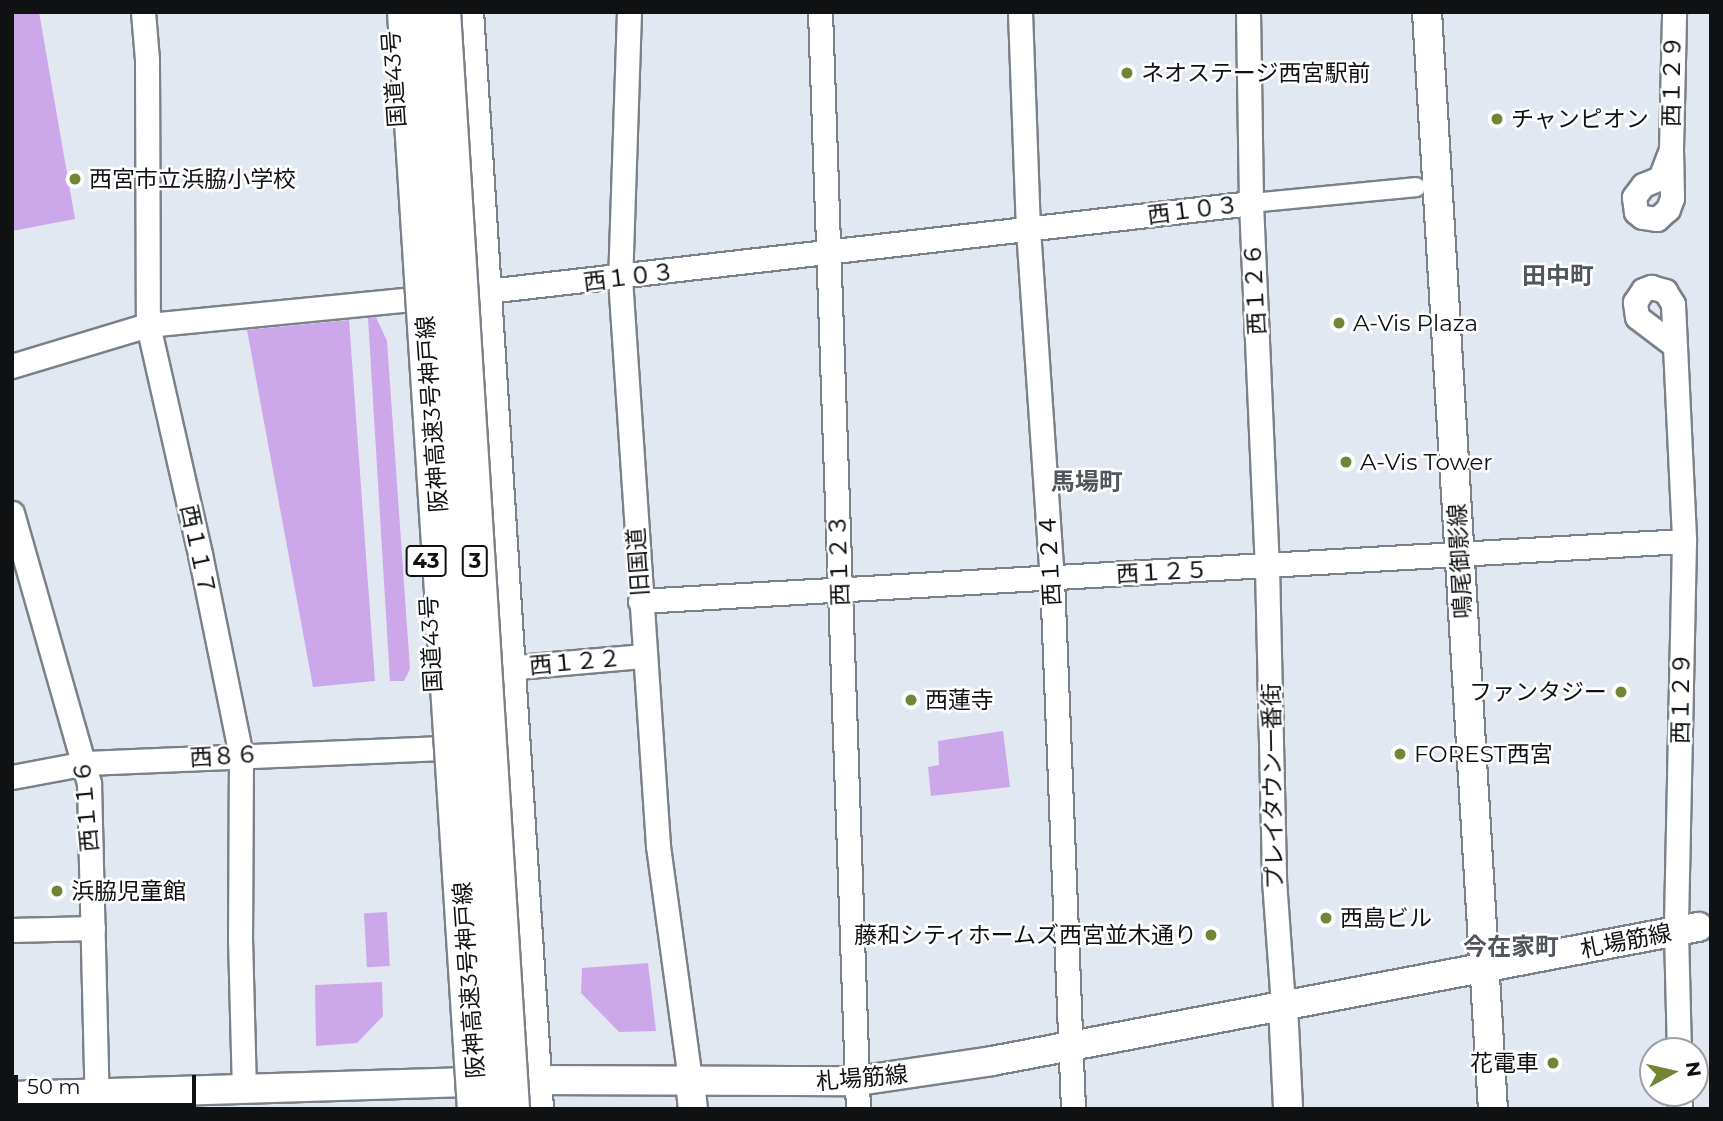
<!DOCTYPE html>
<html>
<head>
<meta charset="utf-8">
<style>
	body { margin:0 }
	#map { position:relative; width:1723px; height:1121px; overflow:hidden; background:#e2e8f1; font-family:Montserrat,"Noto Sans JP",sans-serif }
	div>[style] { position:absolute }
	.green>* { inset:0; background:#cca8ea; transform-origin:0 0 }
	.roads { filter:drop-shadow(2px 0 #7b8188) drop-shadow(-2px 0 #7b8188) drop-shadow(0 2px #7b8188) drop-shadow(0 -2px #7b8188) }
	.pedestrian>* { height:18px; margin:-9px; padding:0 9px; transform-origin:9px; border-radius:9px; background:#fff }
	.minor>* { height:23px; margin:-11.5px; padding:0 11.5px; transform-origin:11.5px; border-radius:11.5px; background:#fff }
	.tertiary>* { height:28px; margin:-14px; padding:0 14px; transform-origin:14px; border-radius:14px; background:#fff }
	.trunk>* { height:38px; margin:-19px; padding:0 19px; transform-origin:19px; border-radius:19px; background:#fff }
	.bridges { filter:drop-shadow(2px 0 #7b8188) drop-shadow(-2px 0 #7b8188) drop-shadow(0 2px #7b8188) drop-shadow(0 -2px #7b8188) }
	.motorway-bridge>* { height:38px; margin:-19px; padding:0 19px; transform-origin:19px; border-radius:19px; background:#fff }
	.dots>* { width:19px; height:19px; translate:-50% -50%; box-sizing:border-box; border:4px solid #fff; border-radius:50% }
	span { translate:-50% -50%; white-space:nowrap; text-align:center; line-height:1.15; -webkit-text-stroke:5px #fff; paint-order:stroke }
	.shield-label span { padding:2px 5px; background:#fff; border:2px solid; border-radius:5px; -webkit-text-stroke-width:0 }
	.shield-label { font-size:21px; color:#0f1113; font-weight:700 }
	.poi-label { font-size:23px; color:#0f1113 }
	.left { translate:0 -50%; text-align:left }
	.right { translate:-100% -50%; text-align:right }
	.street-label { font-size:23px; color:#0f1113 }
	.neighbourhood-label { font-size:24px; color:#51565d; font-weight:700 }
	.frame { position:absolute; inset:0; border:14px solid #0f1113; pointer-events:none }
	.north { position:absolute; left:1639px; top:1037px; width:70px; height:70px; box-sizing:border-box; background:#fff; border:2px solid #9fa0a1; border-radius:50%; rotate:82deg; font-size:19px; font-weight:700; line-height:28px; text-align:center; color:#0f1113 }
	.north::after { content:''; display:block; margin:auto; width:24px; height:32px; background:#728535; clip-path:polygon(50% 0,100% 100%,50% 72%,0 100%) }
	.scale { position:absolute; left:14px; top:1075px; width:182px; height:32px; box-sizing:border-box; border:4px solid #0f1113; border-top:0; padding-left:9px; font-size:21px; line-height:24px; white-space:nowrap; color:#0f1113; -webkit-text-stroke:5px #fff; paint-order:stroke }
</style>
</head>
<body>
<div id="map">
	<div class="green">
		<div style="clip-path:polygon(12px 12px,39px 12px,75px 219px,12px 231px)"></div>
		<div style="clip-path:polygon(376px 317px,387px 341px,410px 669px,404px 681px,390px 681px,368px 318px)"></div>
		<div style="clip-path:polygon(349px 320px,375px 681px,313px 687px,247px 330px)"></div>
		<div style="clip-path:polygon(1003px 731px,1010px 787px,931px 796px,928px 767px,939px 765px,938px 741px)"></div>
		<div style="left:387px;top:912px;width:54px;height:23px;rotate:87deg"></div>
		<div style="clip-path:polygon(648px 963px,656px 1031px,619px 1032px,581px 993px,582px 968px)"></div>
		<div style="clip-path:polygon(382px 982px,383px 1016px,357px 1043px,316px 1046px,315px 985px)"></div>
	</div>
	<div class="roads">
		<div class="pedestrian">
			<div style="left:1251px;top:203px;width:166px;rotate:-5.5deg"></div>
		</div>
		<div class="minor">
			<div style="left:143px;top:12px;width:48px;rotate:85.2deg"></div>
			<div style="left:147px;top:60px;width:265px;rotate:89.8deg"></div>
			<div style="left:148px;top:325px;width:235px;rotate:77.2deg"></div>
			<div style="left:200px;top:554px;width:205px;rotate:78.5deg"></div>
			<div style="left:241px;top:755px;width:183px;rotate:90.3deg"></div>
			<div style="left:240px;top:938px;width:150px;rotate:88.5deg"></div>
			<div style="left:629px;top:12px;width:266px;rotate:91.9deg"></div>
			<div style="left:620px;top:278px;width:569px;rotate:86.17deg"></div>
			<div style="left:658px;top:846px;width:237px;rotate:82.2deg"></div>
			<div style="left:820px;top:12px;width:1098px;rotate:88.02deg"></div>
			<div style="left:1020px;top:12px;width:217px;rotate:87.9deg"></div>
			<div style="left:1028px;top:229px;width:351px;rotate:86.1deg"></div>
			<div style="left:1052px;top:579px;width:530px;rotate:87.73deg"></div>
			<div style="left:1248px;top:12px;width:191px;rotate:89.1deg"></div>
			<div style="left:1251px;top:203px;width:363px;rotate:87.5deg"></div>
			<div style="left:1267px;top:566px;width:314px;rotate:88.7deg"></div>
			<div style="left:1274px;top:880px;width:125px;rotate:85.9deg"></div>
			<div style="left:1671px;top:149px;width:49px;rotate:88.8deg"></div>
			<div style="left:1672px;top:198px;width:12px;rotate:110deg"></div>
			<div style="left:1668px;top:209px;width:15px;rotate:138deg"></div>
			<div style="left:1657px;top:219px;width:15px;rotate:-172deg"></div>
			<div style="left:1642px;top:217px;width:8px;rotate:-140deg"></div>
			<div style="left:1636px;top:212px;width:15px;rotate:-98deg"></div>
			<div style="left:1634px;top:197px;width:15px;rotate:-53deg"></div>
			<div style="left:1643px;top:185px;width:18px;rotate:-22deg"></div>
			<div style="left:1660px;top:178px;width:31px;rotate:-69deg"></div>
			<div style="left:1671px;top:149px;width:137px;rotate:-88.7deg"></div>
			<div style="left:470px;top:293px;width:786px;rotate:-6.57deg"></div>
			<div style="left:1674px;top:345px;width:46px;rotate:-142.9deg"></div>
			<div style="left:1637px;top:317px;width:15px;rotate:-98deg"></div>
			<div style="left:1635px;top:302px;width:14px;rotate:-56deg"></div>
			<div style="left:1643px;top:290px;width:9px;rotate:-21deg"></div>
			<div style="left:1651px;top:287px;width:15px;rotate:16deg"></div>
			<div style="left:1665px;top:291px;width:15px;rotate:58deg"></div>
			<div style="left:1673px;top:304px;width:237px;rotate:87.3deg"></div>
			<div style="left:1684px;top:541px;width:390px;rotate:91.2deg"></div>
			<div style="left:1676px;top:931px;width:120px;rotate:88.6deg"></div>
			<div style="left:12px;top:366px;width:142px;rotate:-16.8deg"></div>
			<div style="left:148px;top:325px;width:289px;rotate:-5.6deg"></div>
			<div style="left:12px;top:513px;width:281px;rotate:74.1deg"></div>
			<div style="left:89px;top:783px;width:326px;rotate:88.6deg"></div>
			<div style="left:640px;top:601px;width:1046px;rotate:-3.29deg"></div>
			<div style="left:506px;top:668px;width:139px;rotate:-5deg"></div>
			<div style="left:12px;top:777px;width:75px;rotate:-10.7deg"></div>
			<div style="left:86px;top:763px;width:351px;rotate:-2.4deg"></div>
			<div style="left:12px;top:930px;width:81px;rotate:-1.4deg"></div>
			<div style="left:1680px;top:1093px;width:16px;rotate:90deg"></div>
		</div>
		<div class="tertiary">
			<div style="left:1427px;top:12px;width:1099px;rotate:86.56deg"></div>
			<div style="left:1283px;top:1005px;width:104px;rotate:87.2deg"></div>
			<div style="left:690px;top:1081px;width:28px;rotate:84deg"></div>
			<div style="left:12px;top:1096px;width:520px;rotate:-1.76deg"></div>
			<div style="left:532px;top:1080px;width:325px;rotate:0.2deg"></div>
			<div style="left:857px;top:1081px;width:136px;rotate:-8.4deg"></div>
			<div style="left:992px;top:1061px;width:719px;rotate:-10.75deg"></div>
		</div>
		<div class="trunk">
			<div style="left:464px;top:12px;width:1099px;rotate:86.35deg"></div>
		</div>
	</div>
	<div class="bridges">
		<div class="motorway-bridge">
			<div style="left:407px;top:12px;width:1099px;rotate:86.35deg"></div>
			<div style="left:441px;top:12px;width:1099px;rotate:86.4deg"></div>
		</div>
	</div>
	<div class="dots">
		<div style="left:1127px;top:73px;background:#728535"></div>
		<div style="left:1497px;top:119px;background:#728535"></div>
		<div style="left:75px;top:179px;background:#728535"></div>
		<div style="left:1339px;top:323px;background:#728535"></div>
		<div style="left:1346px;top:462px;background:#728535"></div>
		<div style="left:1621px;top:692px;background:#728535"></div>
		<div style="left:911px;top:700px;background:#728535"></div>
		<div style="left:1400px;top:754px;background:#728535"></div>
		<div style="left:57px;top:891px;background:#728535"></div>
		<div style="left:1326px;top:918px;background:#728535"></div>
		<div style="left:1211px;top:935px;background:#728535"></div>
		<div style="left:1553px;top:1063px;background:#728535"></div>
	</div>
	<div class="shield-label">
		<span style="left:426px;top:561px">43</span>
		<span style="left:475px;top:561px">3</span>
	</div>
	<div class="poi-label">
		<span class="left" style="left:1141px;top:73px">ネオステージ西宮駅前</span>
		<span class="left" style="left:1511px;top:119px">チャンピオン</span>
		<span class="left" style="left:89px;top:179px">西宮市立浜脇小学校</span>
		<span class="left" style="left:1353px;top:323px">A-Vis Plaza</span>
		<span class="left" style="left:1360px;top:462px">A-Vis Tower</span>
		<span class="right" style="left:1607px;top:692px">ファンタジー</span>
		<span class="left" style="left:925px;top:700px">西蓮寺</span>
		<span class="left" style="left:1414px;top:754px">FOREST西宮</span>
		<span class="left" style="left:71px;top:891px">浜脇児童館</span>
		<span class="left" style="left:1340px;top:918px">西島ビル</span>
		<span class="right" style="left:1197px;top:935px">藤和シティホームズ西宮並木通り</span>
		<span class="right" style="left:1539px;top:1063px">花電車</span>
	</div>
	<div class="street-label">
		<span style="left:394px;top:79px;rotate:-94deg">国道43号</span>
		<span style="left:1672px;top:81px;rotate:-89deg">西１２９</span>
		<span style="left:1193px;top:210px;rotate:-7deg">西１０３</span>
		<span style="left:629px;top:277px;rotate:-7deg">西１０３</span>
		<span style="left:1255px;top:289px;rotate:-93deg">西１２６</span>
		<span style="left:432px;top:414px;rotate:-94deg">阪神高速3号神戸線</span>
		<span style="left:198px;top:550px;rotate:78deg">西１１７</span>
		<span style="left:839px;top:560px;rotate:-92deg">西１２３</span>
		<span style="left:1050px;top:560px;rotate:-93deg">西１２４</span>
		<span style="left:1460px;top:561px;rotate:-93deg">鳴尾御影線</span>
		<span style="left:638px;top:562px;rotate:-94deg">旧国道</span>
		<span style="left:1162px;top:572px;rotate:-3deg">西１２５</span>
		<span style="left:431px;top:644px;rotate:-93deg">国道43号</span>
		<span style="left:575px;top:662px;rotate:-5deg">西１２２</span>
		<span style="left:1681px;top:698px;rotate:-89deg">西１２９</span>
		<span style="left:224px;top:756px;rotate:-3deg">西８６</span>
		<span style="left:1273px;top:786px;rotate:-91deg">プレイタウン一番街</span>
		<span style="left:86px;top:806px;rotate:-95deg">西１１６</span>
		<span style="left:1626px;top:941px;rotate:-11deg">札場筋線</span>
		<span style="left:469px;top:980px;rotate:-94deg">阪神高速3号神戸線</span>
		<span style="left:862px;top:1078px;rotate:-5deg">札場筋線</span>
	</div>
	<div class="neighbourhood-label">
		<span style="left:1558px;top:276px">田中町</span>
		<span style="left:1087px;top:482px">馬場町</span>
		<span style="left:1511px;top:947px">今在家町</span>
	</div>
	<div class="frame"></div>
	<div class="north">N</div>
	<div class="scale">50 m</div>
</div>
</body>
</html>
